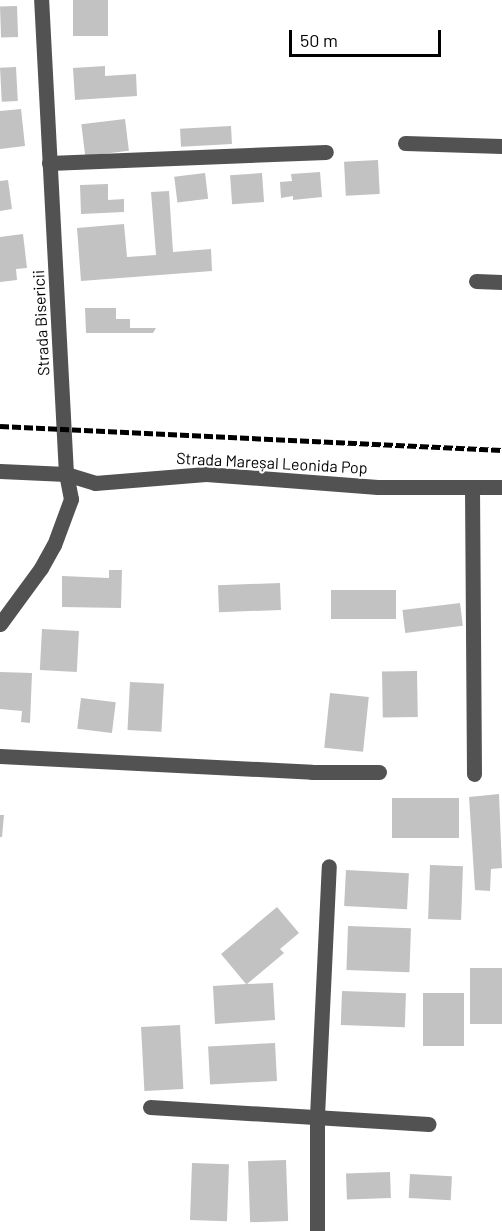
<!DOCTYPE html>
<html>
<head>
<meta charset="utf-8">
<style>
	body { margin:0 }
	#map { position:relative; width:502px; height:1231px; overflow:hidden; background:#fff; font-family:Barlow,sans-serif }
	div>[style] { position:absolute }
	.building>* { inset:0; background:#c2c2c2; transform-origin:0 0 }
	.minor>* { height:15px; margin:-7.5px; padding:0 7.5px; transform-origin:7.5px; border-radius:7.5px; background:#525252 }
	.rail>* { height:4.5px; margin-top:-2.25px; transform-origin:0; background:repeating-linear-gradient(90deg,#000 0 9px,transparent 0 12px) }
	span { translate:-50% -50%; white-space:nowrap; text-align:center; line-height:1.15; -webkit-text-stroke:4.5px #fff; paint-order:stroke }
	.street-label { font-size:16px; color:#000 }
	.scale { position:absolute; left:289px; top:30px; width:152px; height:27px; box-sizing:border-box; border:3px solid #000; border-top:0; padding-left:8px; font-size:18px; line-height:21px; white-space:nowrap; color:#000; -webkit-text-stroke:4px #fff; paint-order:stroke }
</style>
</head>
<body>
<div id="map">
	<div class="building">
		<div style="left:73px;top:0;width:35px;height:36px"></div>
		<div style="left:17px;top:6px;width:31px;height:17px;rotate:88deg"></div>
		<div style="clip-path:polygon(105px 66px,105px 76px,136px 74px,137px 96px,75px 100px,73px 68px)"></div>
		<div style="left:16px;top:67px;width:34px;height:16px;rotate:87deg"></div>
		<div style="clip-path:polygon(21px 109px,25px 146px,0 149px,0 111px)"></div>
		<div style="left:125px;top:119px;width:32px;height:44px;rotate:83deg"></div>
		<div style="left:231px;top:126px;width:18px;height:51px;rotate:87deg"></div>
		<div style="left:378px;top:160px;width:34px;height:34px;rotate:87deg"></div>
		<div style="clip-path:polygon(320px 172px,322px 197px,293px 200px,293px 196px,281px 198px,280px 182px,292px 181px,291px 174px)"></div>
		<div style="left:205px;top:173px;width:26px;height:31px;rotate:83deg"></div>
		<div style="left:262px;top:173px;width:29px;height:32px;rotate:86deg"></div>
		<div style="clip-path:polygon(8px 180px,12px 209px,0 211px,0 181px)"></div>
		<div style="clip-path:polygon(108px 184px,108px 200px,124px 199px,124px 212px,81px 214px,80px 185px)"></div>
		<div style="clip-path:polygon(169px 191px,173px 252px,211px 249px,212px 271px,81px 281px,77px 228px,124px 224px,127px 257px,156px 255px,151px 192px)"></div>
		<div style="clip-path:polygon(23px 234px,27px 268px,16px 269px,17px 280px,0 282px,0 237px)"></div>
		<div style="clip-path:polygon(85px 308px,116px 308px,116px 319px,130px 319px,130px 328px,156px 328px,153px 333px,86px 333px)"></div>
		<div style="clip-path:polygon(109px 570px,122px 570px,121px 608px,62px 607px,62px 576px,109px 578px)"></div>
		<div style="left:280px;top:583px;width:27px;height:62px;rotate:88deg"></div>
		<div style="left:331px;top:590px;width:65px;height:29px"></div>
		<div style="left:460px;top:603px;width:23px;height:58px;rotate:83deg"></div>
		<div style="left:42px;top:629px;width:37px;height:41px;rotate:3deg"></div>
		<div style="left:417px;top:671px;width:46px;height:35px;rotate:89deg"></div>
		<div style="clip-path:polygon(0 672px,32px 673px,30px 723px,21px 722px,22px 711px,0 709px)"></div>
		<div style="left:130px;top:682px;width:34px;height:48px;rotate:3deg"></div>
		<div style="left:330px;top:693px;width:39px;height:55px;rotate:6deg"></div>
		<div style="left:81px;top:698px;width:35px;height:31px;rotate:7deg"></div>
		<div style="clip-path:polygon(499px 794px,502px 868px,491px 869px,490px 891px,475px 890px,469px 797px)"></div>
		<div style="left:392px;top:798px;width:67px;height:40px"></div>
		<div style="clip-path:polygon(0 815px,4px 815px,2px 837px,0 837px)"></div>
		<div style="left:430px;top:865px;width:33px;height:54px;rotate:2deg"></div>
		<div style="left:346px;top:870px;width:63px;height:36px;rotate:3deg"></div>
		<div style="clip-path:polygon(277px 907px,299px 933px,280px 949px,284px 953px,247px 984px,273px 983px,275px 1020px,215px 1024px,213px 986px,246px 984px,221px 954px)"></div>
		<div style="left:348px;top:926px;width:63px;height:44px;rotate:2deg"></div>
		<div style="left:470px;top:968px;width:32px;height:56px"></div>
		<div style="left:342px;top:991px;width:64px;height:34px;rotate:2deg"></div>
		<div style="left:423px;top:993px;width:41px;height:53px"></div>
		<div style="left:180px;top:1025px;width:64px;height:39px;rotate:87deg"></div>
		<div style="left:275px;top:1043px;width:38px;height:67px;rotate:87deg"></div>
		<div style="left:286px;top:1160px;width:61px;height:38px;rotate:88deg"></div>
		<div style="left:192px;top:1163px;width:37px;height:57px;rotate:2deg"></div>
		<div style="left:390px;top:1172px;width:26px;height:44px;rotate:88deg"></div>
		<div style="left:410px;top:1174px;width:42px;height:24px;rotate:3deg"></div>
	</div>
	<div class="minor">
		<div style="left:405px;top:143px;width:97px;rotate:1.8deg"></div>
		<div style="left:49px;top:163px;width:277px;rotate:-2.3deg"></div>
		<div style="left:476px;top:281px;width:26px;rotate:2deg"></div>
		<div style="left:0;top:471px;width:66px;rotate:2.6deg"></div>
		<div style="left:66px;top:474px;width:30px;rotate:17deg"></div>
		<div style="left:95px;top:483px;width:111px;rotate:-4.6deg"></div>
		<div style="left:206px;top:474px;width:172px;rotate:4.3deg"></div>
		<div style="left:378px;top:487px;width:124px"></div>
		<div style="left:472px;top:487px;width:287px;rotate:89.6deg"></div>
		<div style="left:0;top:624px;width:69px;rotate:-53.8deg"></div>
		<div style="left:41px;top:568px;width:26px;rotate:-61deg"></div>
		<div style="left:54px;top:545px;width:49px;rotate:-69.7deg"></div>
		<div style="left:71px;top:499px;width:25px;rotate:-101deg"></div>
		<div style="left:66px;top:474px;width:475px;rotate:-93deg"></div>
		<div style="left:0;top:756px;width:312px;rotate:2.9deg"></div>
		<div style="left:312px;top:772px;width:67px"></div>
		<div style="left:150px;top:1107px;width:279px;rotate:3.5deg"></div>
		<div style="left:317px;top:1231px;width:115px;rotate:-90deg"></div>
		<div style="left:317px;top:1116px;width:250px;rotate:-87.3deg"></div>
	</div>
	<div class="rail">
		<div style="left:0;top:426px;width:503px;rotate:2.74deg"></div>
	</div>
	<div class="street-label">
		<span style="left:41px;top:323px;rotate:-93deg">Strada Bisericii</span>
		<span style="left:272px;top:463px;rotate:3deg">Strada Mareșal Leonida Pop</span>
	</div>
	<div class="scale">50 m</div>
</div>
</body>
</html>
